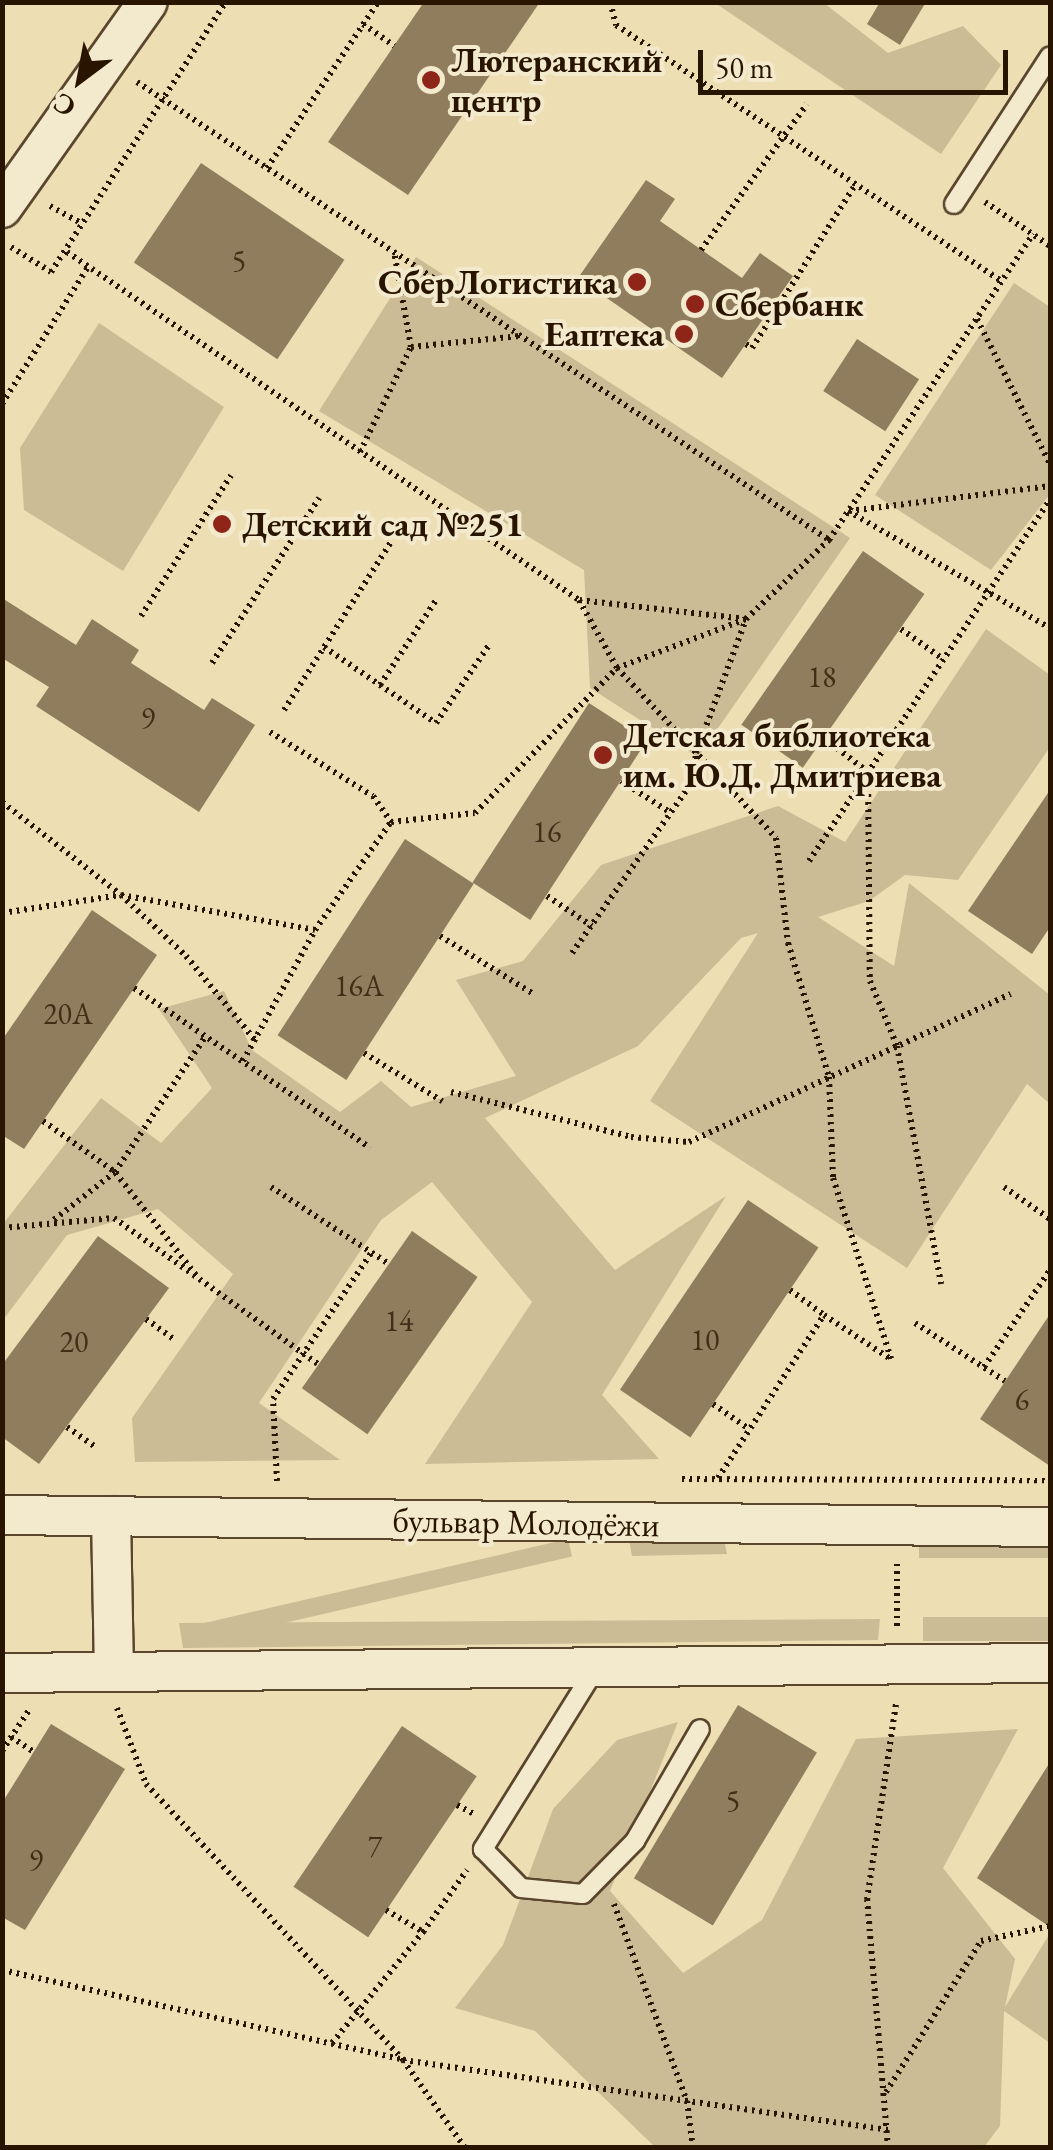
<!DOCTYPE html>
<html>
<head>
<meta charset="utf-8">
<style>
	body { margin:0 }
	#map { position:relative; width:1053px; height:2150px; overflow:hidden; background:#eddeb3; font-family:"EB Garamond",serif }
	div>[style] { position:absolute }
	.green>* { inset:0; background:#ccbc95; transform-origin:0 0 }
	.building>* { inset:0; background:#8f7d5d; transform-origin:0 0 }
	.path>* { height:6px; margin-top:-3px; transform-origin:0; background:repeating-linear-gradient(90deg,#291400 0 2.5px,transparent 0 7.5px) }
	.roads { filter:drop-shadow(2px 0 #5a462d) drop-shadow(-2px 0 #5a462d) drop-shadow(0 2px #5a462d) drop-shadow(0 -2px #5a462d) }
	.lane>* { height:18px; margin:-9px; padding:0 9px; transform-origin:9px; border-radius:9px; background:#f3eace }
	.street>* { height:38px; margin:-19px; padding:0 19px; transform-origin:19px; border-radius:19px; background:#f3eace }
	.dots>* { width:28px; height:28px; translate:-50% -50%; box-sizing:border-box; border:5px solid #f3eace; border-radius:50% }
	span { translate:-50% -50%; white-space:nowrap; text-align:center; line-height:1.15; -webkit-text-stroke:8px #f3eace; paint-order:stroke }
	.number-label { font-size:30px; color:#422e17 }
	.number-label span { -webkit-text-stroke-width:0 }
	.poi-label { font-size:35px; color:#291400; font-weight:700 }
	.left { translate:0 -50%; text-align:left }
	.right { translate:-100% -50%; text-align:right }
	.street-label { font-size:35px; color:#291400 }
	.frame { position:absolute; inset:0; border:5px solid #291400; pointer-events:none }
	.north { position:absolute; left:30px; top:30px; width:100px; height:100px; -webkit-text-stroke:8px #f3eace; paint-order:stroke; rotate:212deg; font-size:28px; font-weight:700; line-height:40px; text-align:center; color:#291400 }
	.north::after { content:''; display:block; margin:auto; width:35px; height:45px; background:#291400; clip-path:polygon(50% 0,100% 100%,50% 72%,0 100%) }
	.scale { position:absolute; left:698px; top:50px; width:310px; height:45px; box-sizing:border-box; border:5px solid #291400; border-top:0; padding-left:12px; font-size:30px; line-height:35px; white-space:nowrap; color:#291400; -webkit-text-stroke:8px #f3eace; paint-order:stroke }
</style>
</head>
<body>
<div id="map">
	<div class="green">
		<div style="clip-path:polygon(715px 3px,824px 3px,888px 53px,963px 26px,1001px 65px,941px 154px)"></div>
		<div style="clip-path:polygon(416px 257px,850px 538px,698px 757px,590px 688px,584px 570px,319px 411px)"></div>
		<div style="clip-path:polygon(1014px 283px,1050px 307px,1050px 494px,991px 570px,875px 495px)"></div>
		<div style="clip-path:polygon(99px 323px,224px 407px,123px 571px,24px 510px,20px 448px)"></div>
		<div style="clip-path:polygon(986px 629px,1050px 675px,1050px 747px,958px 880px,905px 875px,869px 901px,818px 917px,894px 966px,909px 883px,1050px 995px,1050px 1104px,1027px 1084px,907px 1268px,650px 1101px,758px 933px,741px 938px,638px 1046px,485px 1118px,615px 1270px,726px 1196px,602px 1395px,659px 1459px,425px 1464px,532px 1302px,432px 1182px,381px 1220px,259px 1403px,340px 1460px,135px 1462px,132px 1418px,233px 1274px,158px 1209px,67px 1235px,3px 1320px,3px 1224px,101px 1098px,161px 1143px,212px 1088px,159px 1009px,224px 991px,252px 1050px,340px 1112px,381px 1081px,411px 1107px,516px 1076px,456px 980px,523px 961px,601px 865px,778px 806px,845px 842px)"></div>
		<div style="left:568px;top:1539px;width:18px;height:383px;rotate:77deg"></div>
		<div style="clip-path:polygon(629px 1539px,724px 1539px,727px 1554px,632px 1556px)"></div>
		<div style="left:1050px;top:1541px;width:17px;height:131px;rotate:90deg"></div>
		<div style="left:1050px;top:1617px;width:24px;height:127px;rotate:90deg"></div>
		<div style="clip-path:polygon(880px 1619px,878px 1640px,183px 1648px,179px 1623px)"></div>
		<div style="clip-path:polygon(678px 1722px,610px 1891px,683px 1973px,762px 1920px,856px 1739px,1018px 1729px,943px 1868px,1015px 1959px,1005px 2007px,1050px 1933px,1050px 2043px,1004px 2011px,1000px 2126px,984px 2147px,655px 2147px,535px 2031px,455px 2008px,503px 1945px,553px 1809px,617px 1740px)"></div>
	</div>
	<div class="building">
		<div style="clip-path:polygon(424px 2px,540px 2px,408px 195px,328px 142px)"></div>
		<div style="clip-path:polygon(880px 2px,926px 2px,900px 45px,867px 24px)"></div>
		<div style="left:201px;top:163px;width:173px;height:120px;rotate:34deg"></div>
		<div style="clip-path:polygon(646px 180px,675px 199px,660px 221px,742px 278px,760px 253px,793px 276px,722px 378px,578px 278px)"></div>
		<div style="left:857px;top:339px;width:74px;height:62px;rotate:33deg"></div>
		<div style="left:863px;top:551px;width:75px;height:212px;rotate:35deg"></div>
		<div style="clip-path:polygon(2px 598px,76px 645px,92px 619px,139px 650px,131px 663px,204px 710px,212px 698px,255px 725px,199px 812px,36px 706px,49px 687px,2px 658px)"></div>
		<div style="left:589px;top:703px;width:69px;height:214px;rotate:33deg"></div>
		<div style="clip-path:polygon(1050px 790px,1050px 927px,1032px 954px,968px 911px)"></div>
		<div style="left:405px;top:839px;width:82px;height:234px;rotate:33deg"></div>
		<div style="clip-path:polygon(92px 910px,157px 955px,24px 1149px,2px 1135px,2px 1040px)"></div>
		<div style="left:748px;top:1200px;width:85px;height:229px;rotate:34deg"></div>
		<div style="left:412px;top:1231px;width:80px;height:192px;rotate:35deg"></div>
		<div style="clip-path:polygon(98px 1236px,169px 1288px,39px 1464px,2px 1437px,2px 1365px)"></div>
		<div style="clip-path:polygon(1050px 1314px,1050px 1466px,980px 1419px)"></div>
		<div style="left:738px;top:1705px;width:92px;height:202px;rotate:31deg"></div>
		<div style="clip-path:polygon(51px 1724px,125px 1769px,25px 1930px,2px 1917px,2px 1803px)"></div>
		<div style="left:402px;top:1726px;width:90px;height:194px;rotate:34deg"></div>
		<div style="clip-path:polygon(1050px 1762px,1050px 1927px,977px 1878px)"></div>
	</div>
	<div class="path">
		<div style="left:610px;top:2px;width:24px;rotate:75deg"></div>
		<div style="left:616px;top:25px;width:463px;rotate:33.6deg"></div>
		<div style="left:363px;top:24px;width:38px;rotate:35deg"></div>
		<div style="left:137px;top:82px;width:830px;rotate:33.5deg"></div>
		<div style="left:267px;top:168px;width:200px;rotate:-56.2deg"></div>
		<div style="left:985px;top:202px;width:78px;rotate:34.1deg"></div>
		<div style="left:50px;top:206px;width:33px;rotate:29deg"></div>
		<div style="left:11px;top:247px;width:47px;rotate:32deg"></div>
		<div style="left:51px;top:272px;width:322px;rotate:-57.1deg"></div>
		<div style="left:701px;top:250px;width:180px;rotate:-54deg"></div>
		<div style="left:67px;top:252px;width:619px;rotate:34.2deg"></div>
		<div style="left:579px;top:600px;width:78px;rotate:60.8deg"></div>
		<div style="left:617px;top:668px;width:233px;rotate:46.9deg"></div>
		<div style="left:776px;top:838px;width:106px;rotate:83.5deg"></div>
		<div style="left:788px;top:943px;width:140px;rotate:73deg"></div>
		<div style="left:829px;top:1077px;width:101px;rotate:87.7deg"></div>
		<div style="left:833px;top:1178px;width:190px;rotate:72.2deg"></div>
		<div style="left:977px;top:319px;width:162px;rotate:63.3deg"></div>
		<div style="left:746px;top:344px;width:7px;rotate:34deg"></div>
		<div style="left:752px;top:348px;width:193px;rotate:-57.7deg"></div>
		<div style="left:639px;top:346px;width:21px;rotate:-53deg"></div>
		<div style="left:411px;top:347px;width:109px;rotate:-5.8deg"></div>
		<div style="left:2px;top:404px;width:162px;rotate:-57.9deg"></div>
		<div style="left:360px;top:452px;width:117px;rotate:-64.1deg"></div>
		<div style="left:411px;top:347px;width:97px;rotate:-100.1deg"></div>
		<div style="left:848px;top:511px;width:233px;rotate:30.1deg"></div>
		<div style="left:849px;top:511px;width:203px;rotate:-7.1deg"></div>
		<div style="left:141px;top:616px;width:167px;rotate:-57.4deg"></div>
		<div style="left:901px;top:629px;width:52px;rotate:35.5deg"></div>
		<div style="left:324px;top:647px;width:135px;rotate:34.2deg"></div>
		<div style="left:436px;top:723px;width:94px;rotate:-55.8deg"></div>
		<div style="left:212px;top:663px;width:197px;rotate:-57deg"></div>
		<div style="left:380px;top:685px;width:102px;rotate:-56.6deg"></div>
		<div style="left:284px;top:710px;width:199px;rotate:-57.5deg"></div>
		<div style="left:270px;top:732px;width:121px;rotate:31.9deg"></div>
		<div style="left:373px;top:796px;width:32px;rotate:55deg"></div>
		<div style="left:825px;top:739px;width:54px;rotate:37.5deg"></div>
		<div style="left:868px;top:772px;width:209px;rotate:89.5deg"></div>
		<div style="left:870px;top:981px;width:70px;rotate:67.4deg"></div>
		<div style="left:897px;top:1046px;width:242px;rotate:79.5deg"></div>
		<div style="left:621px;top:781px;width:59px;rotate:32.6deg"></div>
		<div style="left:2px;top:802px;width:151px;rotate:38deg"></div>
		<div style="left:121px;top:895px;width:197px;rotate:10.2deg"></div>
		<div style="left:809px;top:861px;width:434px;rotate:-56.3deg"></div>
		<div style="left:547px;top:896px;width:54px;rotate:33.7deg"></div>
		<div style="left:2px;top:913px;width:120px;rotate:-8.6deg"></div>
		<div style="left:121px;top:895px;width:89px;rotate:43.2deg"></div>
		<div style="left:186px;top:956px;width:109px;rotate:50.6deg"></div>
		<div style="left:440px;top:936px;width:112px;rotate:31.8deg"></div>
		<div style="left:572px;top:953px;width:210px;rotate:-54.9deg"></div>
		<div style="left:693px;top:781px;width:28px;rotate:-84deg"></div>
		<div style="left:696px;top:753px;width:143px;rotate:-69.5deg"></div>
		<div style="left:746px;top:619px;width:168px;rotate:-173.5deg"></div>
		<div style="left:134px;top:988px;width:285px;rotate:34.1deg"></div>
		<div style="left:364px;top:1053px;width:92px;rotate:31.6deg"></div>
		<div style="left:243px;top:1061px;width:149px;rotate:-61.2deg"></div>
		<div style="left:315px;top:930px;width:132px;rotate:-54.9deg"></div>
		<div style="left:391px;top:822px;width:84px;rotate:-6.1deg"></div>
		<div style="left:475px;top:813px;width:203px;rotate:-45.6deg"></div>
		<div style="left:617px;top:668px;width:138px;rotate:-20.8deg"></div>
		<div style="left:746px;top:619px;width:115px;rotate:-43.6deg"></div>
		<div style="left:829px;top:540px;width:368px;rotate:-56.3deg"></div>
		<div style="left:451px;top:1092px;width:186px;rotate:14deg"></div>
		<div style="left:631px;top:1137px;width:58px;rotate:4.9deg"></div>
		<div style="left:689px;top:1142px;width:354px;rotate:-24.7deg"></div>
		<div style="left:43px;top:1121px;width:88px;rotate:35.3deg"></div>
		<div style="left:115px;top:1172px;width:81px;rotate:142deg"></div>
		<div style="left:271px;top:1187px;width:141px;rotate:33.1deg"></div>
		<div style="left:1004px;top:1187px;width:56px;rotate:34.8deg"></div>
		<div style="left:2px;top:1228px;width:112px;rotate:-5.1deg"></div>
		<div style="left:114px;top:1218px;width:252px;rotate:35.6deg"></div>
		<div style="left:196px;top:1275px;width:131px;rotate:-128.2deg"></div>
		<div style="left:115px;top:1172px;width:162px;rotate:-56.3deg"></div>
		<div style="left:790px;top:1290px;width:42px;rotate:36.3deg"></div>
		<div style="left:146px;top:1319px;width:36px;rotate:36deg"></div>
		<div style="left:915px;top:1323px;width:107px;rotate:32.8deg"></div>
		<div style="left:984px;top:1367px;width:117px;rotate:-55.8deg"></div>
		<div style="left:713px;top:1404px;width:44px;rotate:34.8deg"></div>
		<div style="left:67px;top:1427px;width:37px;rotate:35deg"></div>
		<div style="left:718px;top:1478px;width:194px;rotate:-57deg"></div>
		<div style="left:824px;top:1315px;width:78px;rotate:33.5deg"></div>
		<div style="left:682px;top:1479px;width:368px;rotate:0.2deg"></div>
		<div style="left:277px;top:1481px;width:82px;rotate:-92.8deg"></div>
		<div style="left:273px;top:1399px;width:176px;rotate:-56.1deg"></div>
		<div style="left:897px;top:1626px;width:62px;rotate:-90deg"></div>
		<div style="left:117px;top:1708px;width:81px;rotate:69.1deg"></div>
		<div style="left:146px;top:1784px;width:377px;rotate:47deg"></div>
		<div style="left:403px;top:2060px;width:108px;rotate:54.8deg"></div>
		<div style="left:11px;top:1737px;width:27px;rotate:33deg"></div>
		<div style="left:2px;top:1751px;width:49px;rotate:-56.6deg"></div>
		<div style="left:457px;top:1805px;width:19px;rotate:28deg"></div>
		<div style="left:614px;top:1904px;width:210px;rotate:69.7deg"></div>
		<div style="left:687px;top:2101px;width:47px;rotate:82.7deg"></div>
		<div style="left:386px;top:1910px;width:43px;rotate:30.7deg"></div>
		<div style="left:423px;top:1932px;width:76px;rotate:-54.6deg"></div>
		<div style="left:2px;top:1970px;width:411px;rotate:12.6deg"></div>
		<div style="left:403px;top:2060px;width:490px;rotate:8.2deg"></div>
		<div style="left:332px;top:2043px;width:144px;rotate:-50.7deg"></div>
		<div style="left:886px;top:2092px;width:178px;rotate:-57.8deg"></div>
		<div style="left:981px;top:1941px;width:71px;rotate:-12.3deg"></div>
		<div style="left:888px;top:2148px;width:249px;rotate:-94.8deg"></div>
		<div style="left:867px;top:1900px;width:198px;rotate:-81.6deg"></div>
	</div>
	<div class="roads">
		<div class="lane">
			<div style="left:954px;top:204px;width:176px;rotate:-57deg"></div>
			<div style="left:597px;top:1666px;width:216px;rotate:121.9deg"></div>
			<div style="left:483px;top:1849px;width:54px;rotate:45.7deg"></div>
			<div style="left:521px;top:1888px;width:62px;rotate:5.5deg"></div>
			<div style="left:583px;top:1894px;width:74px;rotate:-45.5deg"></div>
			<div style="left:635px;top:1841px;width:129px;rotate:-59.9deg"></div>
		</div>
		<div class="street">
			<div style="left:2px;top:208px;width:252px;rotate:-54.7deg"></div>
			<div style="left:2px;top:1515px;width:1048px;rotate:0.66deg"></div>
			<div style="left:111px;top:1516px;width:156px;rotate:88.9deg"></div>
			<div style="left:2px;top:1673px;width:1048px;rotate:-0.55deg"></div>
		</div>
	</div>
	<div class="dots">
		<div style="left:431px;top:80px;background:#8f2418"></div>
		<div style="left:637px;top:282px;background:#8f2418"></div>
		<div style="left:695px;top:304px;background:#8f2418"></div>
		<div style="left:684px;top:334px;background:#8f2418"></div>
		<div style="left:222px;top:524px;background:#8f2418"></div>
		<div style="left:603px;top:755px;background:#8f2418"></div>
	</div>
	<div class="number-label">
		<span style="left:239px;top:261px">5</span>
		<span style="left:822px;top:677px">18</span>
		<span style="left:148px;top:718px">9</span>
		<span style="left:547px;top:832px">16</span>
		<span style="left:359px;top:986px">16А</span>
		<span style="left:68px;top:1014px">20А</span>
		<span style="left:399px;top:1321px">14</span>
		<span style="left:705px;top:1340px">10</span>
		<span style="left:74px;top:1342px">20</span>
		<span style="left:1022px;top:1400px">6</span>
		<span style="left:733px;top:1801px">5</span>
		<span style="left:375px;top:1846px">7</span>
		<span style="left:36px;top:1860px">9</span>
	</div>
	<div class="poi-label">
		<span class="left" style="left:451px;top:80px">Лютеранский<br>центр</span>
		<span class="right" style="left:617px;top:282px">СберЛогистика</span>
		<span class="left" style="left:715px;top:304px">Сбербанк</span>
		<span class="right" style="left:664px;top:334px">Еаптека</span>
		<span class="left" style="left:242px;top:524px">Детский сад №251</span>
		<span class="left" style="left:623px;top:755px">Детская библиотека<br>им. Ю.Д. Дмитриева</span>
	</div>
	<div class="street-label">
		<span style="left:526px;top:1522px;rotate:1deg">бульвар Молодёжи</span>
	</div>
	<div class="frame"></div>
	<div class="north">С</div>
	<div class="scale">50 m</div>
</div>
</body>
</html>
